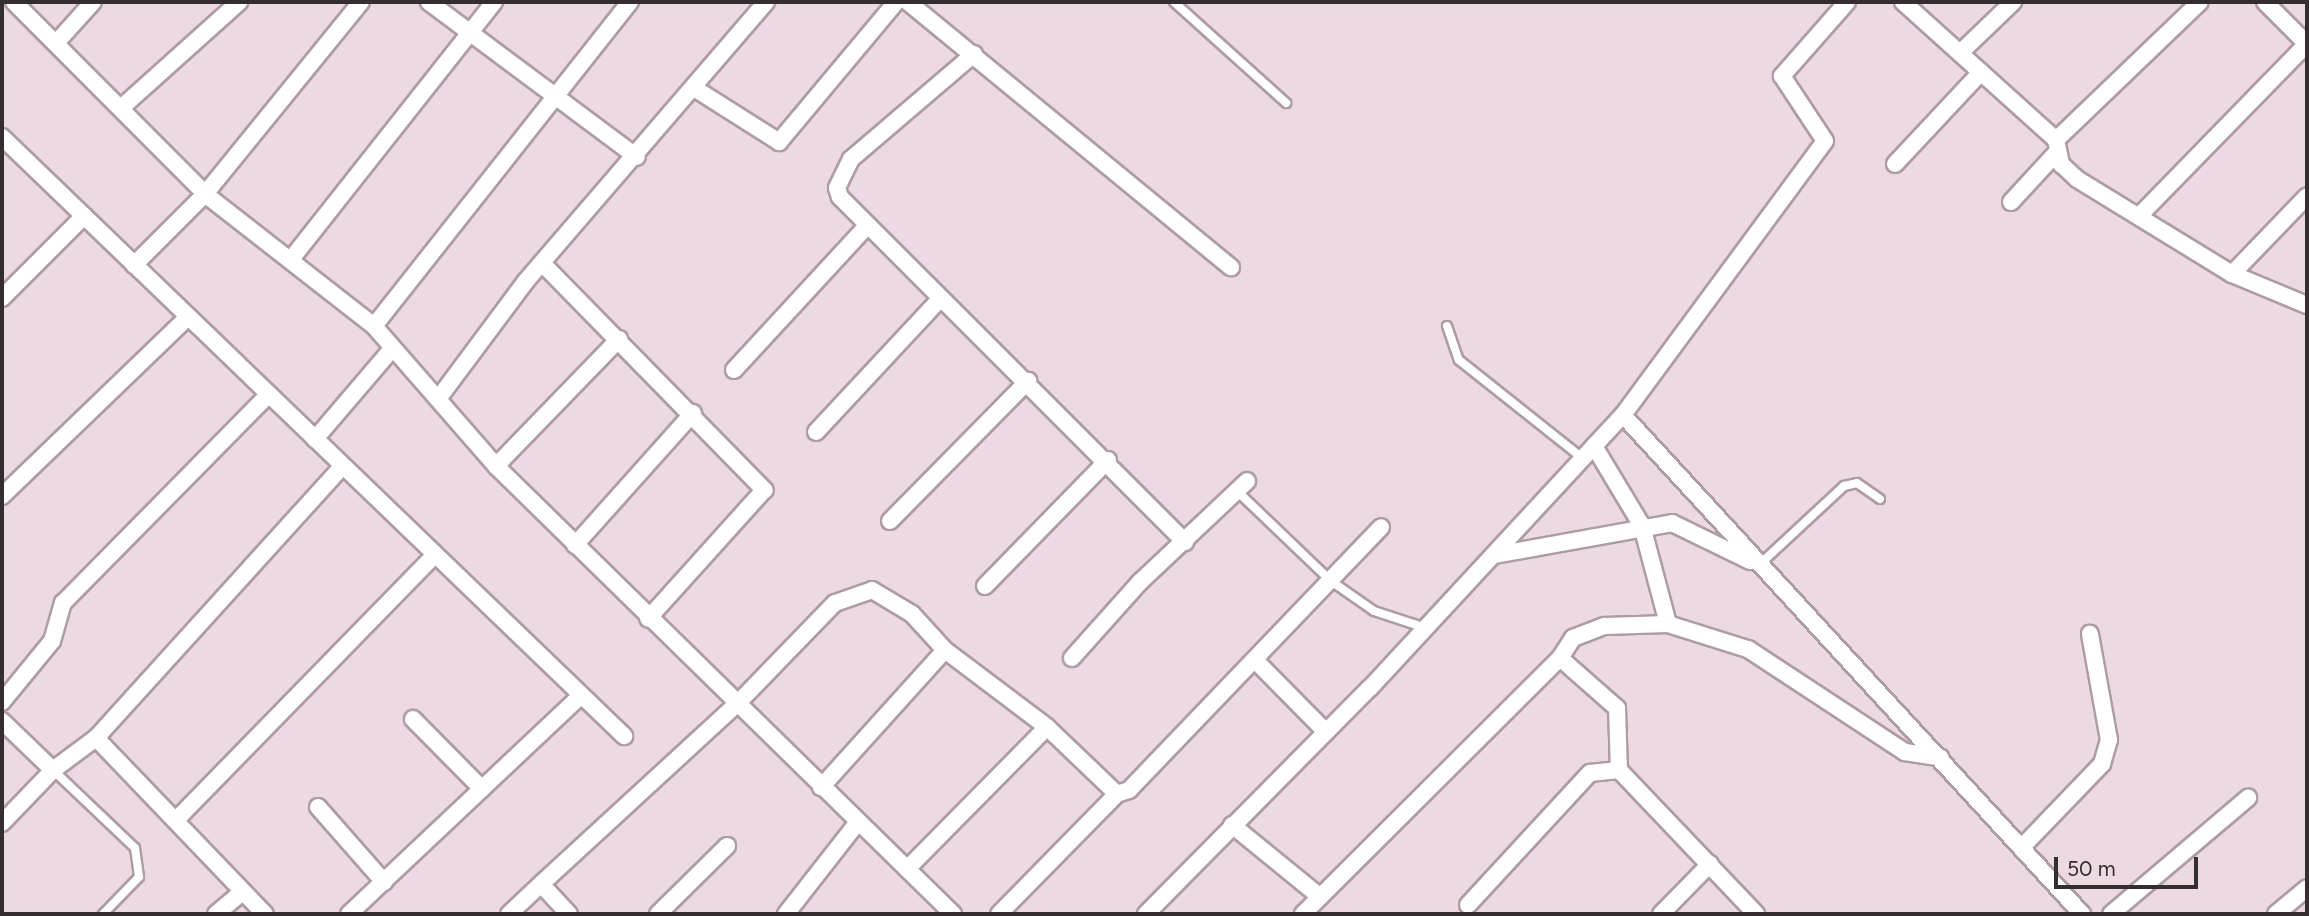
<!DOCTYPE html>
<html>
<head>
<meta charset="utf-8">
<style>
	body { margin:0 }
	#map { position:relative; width:2309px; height:916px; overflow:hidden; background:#ecd9e2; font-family:Figtree,sans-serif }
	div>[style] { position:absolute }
	.roads { filter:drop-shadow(2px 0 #ae9ca5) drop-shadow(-2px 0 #ae9ca5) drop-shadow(0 2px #ae9ca5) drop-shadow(0 -2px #ae9ca5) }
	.lane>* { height:8px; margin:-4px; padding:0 4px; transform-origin:4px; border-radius:4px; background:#fff }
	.street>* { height:16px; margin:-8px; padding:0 8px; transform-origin:8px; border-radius:8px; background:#fff }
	span { translate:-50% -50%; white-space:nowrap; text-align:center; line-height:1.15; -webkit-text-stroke:7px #ecd9e2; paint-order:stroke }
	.frame { position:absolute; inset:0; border:4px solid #352e31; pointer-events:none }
	.scale { position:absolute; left:2054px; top:857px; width:144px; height:32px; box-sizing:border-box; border:4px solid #352e31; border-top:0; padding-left:9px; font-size:21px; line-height:24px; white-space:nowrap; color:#352e31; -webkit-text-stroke:5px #ecd9e2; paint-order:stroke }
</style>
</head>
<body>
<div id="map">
	<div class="roads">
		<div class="lane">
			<div style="left:1174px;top:2px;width:151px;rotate:42deg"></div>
			<div style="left:1447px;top:326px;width:36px;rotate:71deg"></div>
			<div style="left:1459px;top:360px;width:157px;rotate:38.5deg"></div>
			<div style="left:1237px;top:491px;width:130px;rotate:43.8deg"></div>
			<div style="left:1331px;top:581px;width:52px;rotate:34.9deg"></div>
			<div style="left:1374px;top:611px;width:55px;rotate:18.1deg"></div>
			<div style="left:1759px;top:565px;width:116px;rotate:-42.9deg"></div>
			<div style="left:1844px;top:486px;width:13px;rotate:-13deg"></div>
			<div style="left:1857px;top:483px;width:28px;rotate:35deg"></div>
			<div style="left:53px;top:770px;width:113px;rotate:43.6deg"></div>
			<div style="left:135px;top:848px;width:29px;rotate:82deg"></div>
			<div style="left:139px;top:877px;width:52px;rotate:134.2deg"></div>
		</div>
		<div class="street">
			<div style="left:14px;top:2px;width:271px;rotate:45.1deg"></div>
			<div style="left:205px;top:194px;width:214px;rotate:38deg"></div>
			<div style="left:374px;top:326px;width:186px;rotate:48.9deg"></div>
			<div style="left:496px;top:466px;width:640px;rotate:44.43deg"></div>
			<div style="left:429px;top:2px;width:259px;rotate:36.7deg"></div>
			<div style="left:908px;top:2px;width:418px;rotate:39.4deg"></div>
			<div style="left:1903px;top:2px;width:206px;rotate:42deg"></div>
			<div style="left:2056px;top:140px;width:25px;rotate:78deg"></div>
			<div style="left:2061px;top:164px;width:22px;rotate:43deg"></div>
			<div style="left:2077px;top:179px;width:182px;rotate:31.5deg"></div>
			<div style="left:2232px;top:274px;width:81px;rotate:22.5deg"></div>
			<div style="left:2265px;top:2px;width:59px;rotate:45deg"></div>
			<div style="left:56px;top:43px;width:55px;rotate:-47.9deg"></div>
			<div style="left:1960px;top:53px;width:74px;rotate:-43.9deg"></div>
			<div style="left:974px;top:54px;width:162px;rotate:139.5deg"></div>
			<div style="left:851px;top:159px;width:32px;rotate:116deg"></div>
			<div style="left:837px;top:188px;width:9px;rotate:72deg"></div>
			<div style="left:840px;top:197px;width:488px;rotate:45deg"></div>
			<div style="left:694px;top:88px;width:101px;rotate:32.4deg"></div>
			<div style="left:779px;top:142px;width:182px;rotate:-50.1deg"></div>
			<div style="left:121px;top:108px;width:159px;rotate:-41.9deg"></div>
			<div style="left:2px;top:137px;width:864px;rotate:43.92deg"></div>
			<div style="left:2056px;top:140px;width:199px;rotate:-43.8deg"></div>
			<div style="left:1895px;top:164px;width:126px;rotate:-46.9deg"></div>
			<div style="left:2011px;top:202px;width:69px;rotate:-47.3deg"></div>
			<div style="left:2140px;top:215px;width:239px;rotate:-45.7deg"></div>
			<div style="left:292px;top:258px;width:326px;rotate:-51.7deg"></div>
			<div style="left:542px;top:263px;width:318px;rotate:45.6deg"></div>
			<div style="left:764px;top:490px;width:173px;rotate:132deg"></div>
			<div style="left:134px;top:265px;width:100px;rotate:-45deg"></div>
			<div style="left:205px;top:194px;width:247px;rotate:-50.9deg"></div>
			<div style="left:2232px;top:274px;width:108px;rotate:-46.1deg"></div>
			<div style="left:2px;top:298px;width:116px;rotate:-45deg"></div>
			<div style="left:374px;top:326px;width:413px;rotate:-51.7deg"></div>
			<div style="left:734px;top:370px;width:197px;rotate:-47.3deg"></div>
			<div style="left:438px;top:399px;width:147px;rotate:-53.3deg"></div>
			<div style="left:526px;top:281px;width:368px;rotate:-49.3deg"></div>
			<div style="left:1623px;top:415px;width:340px;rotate:-53.6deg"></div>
			<div style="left:1825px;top:141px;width:78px;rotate:-123.5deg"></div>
			<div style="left:1782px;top:76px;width:98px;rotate:-48.7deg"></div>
			<div style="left:816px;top:432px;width:183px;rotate:-47deg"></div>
			<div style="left:315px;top:439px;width:117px;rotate:-49.5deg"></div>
			<div style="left:1594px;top:446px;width:93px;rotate:59deg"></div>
			<div style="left:1642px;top:526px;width:101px;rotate:75.1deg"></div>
			<div style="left:496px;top:466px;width:177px;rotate:-45.9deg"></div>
			<div style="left:2px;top:496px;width:258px;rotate:-43.9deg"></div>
			<div style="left:890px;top:521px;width:197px;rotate:-45.4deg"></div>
			<div style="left:575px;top:545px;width:177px;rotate:-48.2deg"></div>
			<div style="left:1495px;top:555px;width:180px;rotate:-10.2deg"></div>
			<div style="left:1672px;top:523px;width:87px;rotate:26deg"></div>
			<div style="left:985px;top:586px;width:176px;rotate:-45.7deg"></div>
			<div style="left:1072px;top:658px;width:102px;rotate:-48.2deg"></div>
			<div style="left:1140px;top:582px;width:147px;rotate:-43.3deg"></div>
			<div style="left:1560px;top:658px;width:24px;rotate:-57deg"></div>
			<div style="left:1573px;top:638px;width:34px;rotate:-21deg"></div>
			<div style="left:1605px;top:626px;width:63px;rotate:-1.8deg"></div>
			<div style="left:1668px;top:624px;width:84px;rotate:17.4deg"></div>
			<div style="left:1748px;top:649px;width:188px;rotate:33.3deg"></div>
			<div style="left:1905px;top:752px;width:36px;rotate:9deg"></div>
			<div style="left:1255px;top:660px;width:101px;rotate:45.4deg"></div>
			<div style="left:2px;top:702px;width:79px;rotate:-50.7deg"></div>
			<div style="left:52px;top:641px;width:40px;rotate:-74deg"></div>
			<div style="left:63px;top:603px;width:293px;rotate:-45.4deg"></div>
			<div style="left:413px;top:719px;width:98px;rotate:45.4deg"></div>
			<div style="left:2px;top:721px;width:71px;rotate:43.9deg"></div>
			<div style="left:96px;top:738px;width:367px;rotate:-47.8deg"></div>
			<div style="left:1117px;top:794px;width:13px;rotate:-18deg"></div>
			<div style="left:1129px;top:790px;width:364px;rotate:-46.2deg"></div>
			<div style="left:318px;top:807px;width:100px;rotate:48.7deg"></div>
			<div style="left:176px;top:820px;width:371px;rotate:-45.7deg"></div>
			<div style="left:2px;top:823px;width:74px;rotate:-46.1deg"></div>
			<div style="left:53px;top:770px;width:54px;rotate:-36.7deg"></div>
			<div style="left:96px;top:738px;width:244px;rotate:46.2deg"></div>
			<div style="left:1232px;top:825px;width:112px;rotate:39.2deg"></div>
			<div style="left:2023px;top:846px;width:114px;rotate:-46.1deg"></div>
			<div style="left:2102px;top:764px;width:25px;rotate:-74deg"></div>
			<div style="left:2109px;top:740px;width:108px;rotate:-100.2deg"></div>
			<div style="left:907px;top:869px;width:199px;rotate:-45.4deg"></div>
			<div style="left:1047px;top:727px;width:128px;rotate:-143deg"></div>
			<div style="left:541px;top:884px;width:265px;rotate:-42.6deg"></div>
			<div style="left:736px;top:705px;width:142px;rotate:-45.9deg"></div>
			<div style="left:835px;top:603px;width:39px;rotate:-19deg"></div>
			<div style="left:872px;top:590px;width:47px;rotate:31deg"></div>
			<div style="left:912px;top:614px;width:49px;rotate:47.5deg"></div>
			<div style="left:945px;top:650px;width:185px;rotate:132.1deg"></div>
			<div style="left:1468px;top:905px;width:180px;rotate:-47.3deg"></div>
			<div style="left:1590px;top:773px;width:29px;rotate:-6deg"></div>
			<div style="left:216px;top:914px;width:35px;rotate:-40deg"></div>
			<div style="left:349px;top:914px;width:319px;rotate:-43.3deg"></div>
			<div style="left:509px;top:914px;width:44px;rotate:-43.2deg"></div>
			<div style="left:541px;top:884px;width:41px;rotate:47deg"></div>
			<div style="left:658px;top:914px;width:97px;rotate:-44.6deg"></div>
			<div style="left:786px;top:914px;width:117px;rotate:-52deg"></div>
			<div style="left:999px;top:914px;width:168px;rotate:-45.5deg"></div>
			<div style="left:1117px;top:794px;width:97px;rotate:-136.3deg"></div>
			<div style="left:1146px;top:914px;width:318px;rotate:-45.3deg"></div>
			<div style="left:1370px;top:688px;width:372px;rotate:-47.2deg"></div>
			<div style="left:1623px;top:415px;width:678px;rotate:47.39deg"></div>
			<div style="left:1303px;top:914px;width:363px;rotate:-44.9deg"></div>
			<div style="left:1560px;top:658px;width:76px;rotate:41.3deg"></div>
			<div style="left:1617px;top:708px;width:62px;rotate:88.2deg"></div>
			<div style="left:1619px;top:770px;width:199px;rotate:46.4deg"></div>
			<div style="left:1661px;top:914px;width:70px;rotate:-45.6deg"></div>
			<div style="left:2111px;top:914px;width:180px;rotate:-40.3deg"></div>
			<div style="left:2276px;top:914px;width:40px;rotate:-40deg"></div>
		</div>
	</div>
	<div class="frame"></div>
	<div class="scale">50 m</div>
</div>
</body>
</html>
